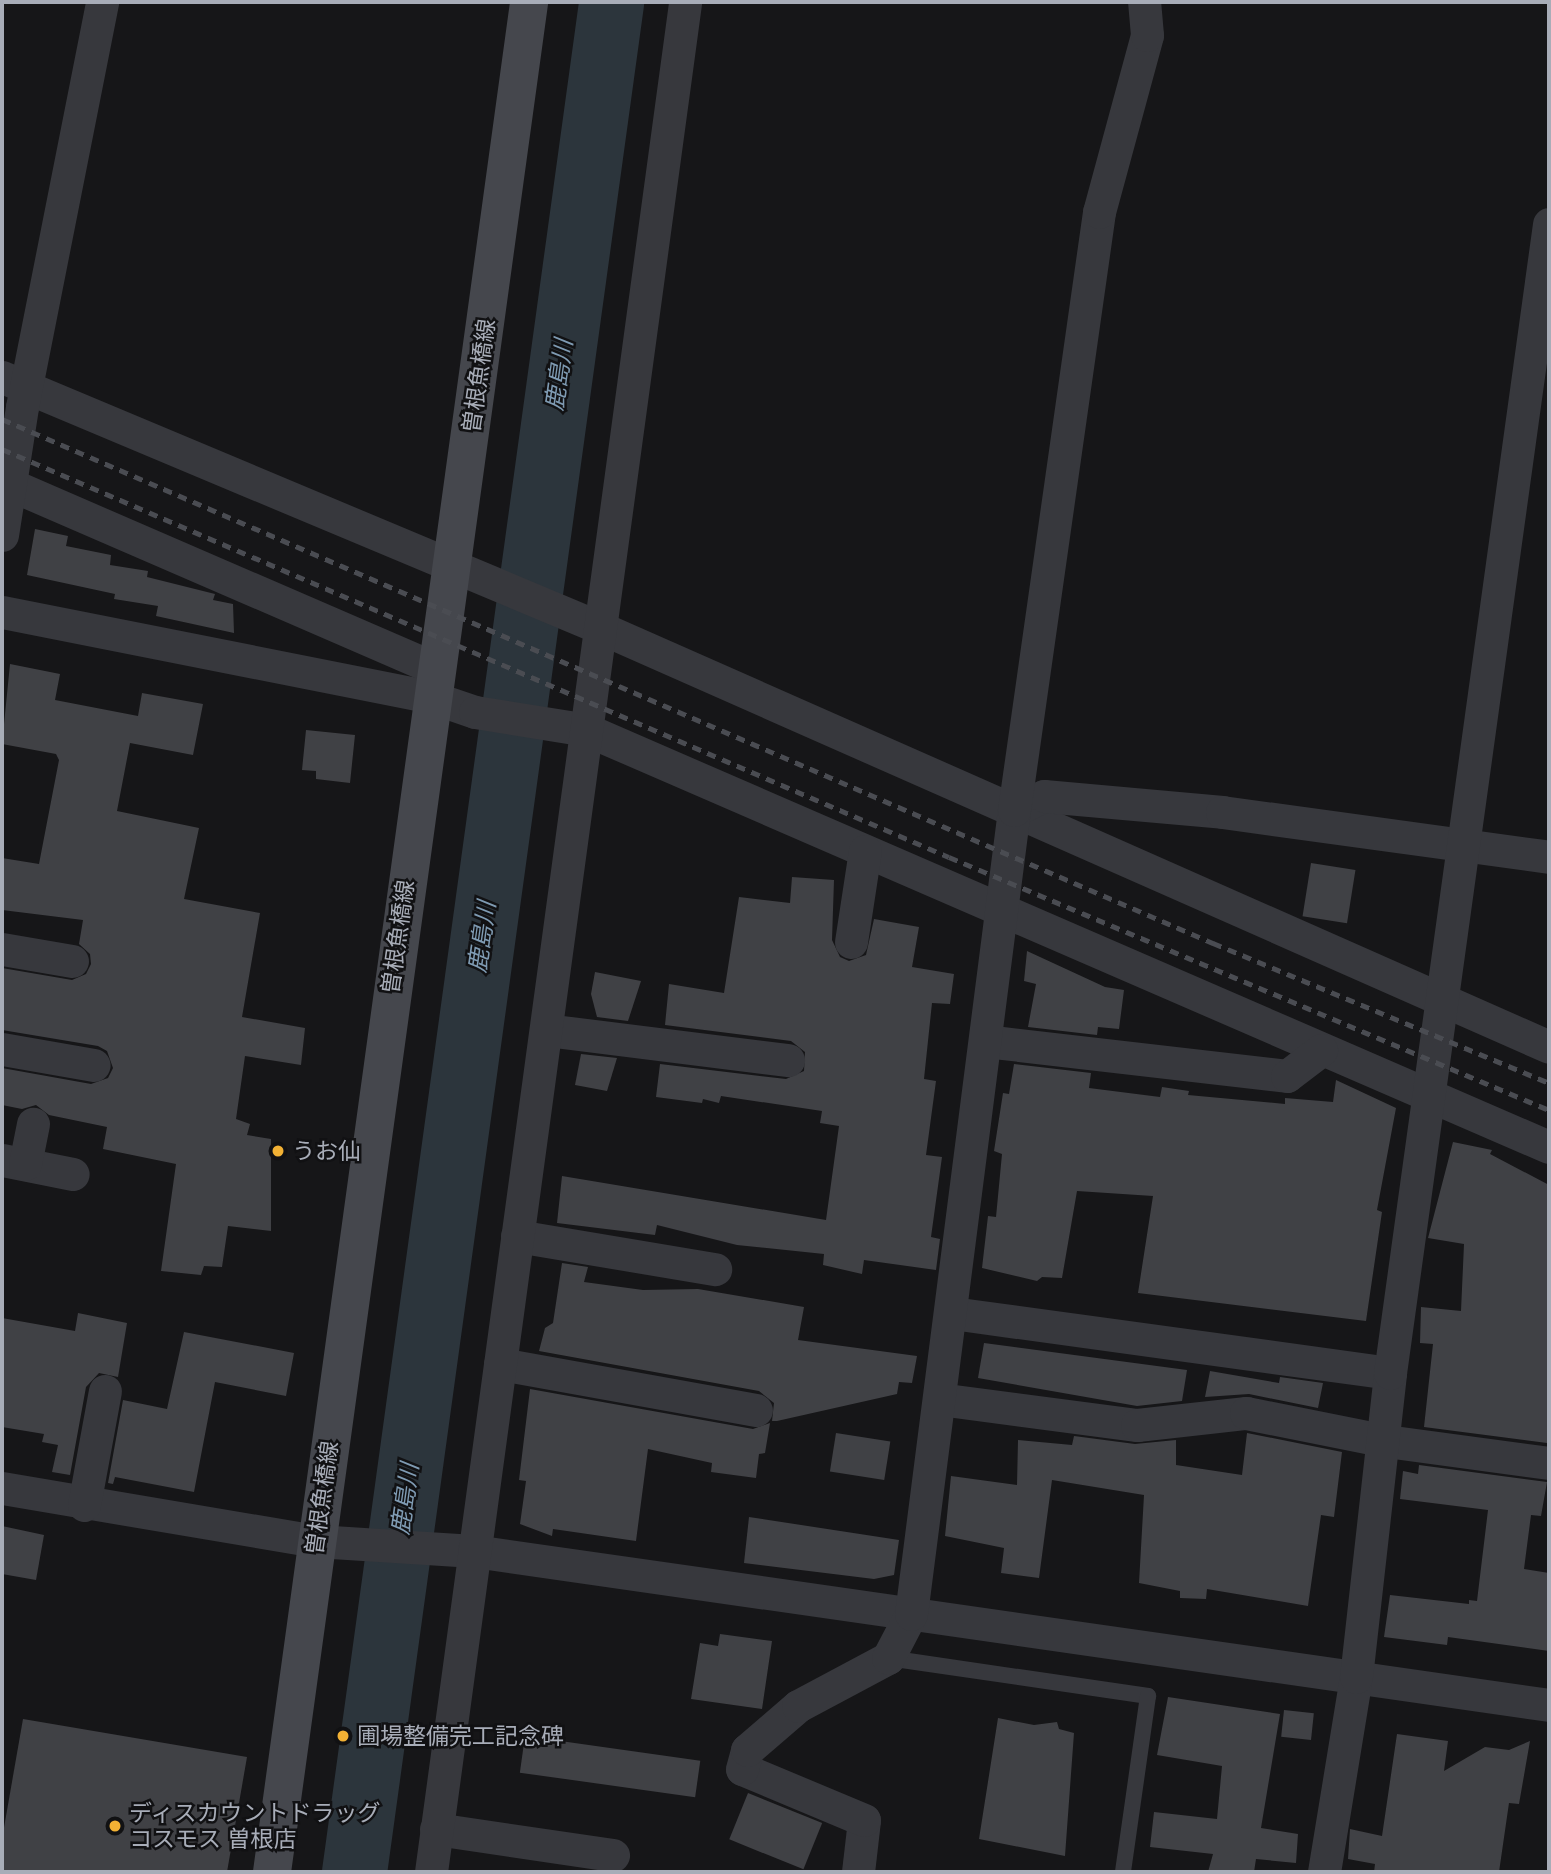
<!DOCTYPE html>
<html>
<head>
<meta charset="utf-8">
<style>
	body { margin:0 }
	#map { position:relative; width:1551px; height:1874px; overflow:hidden; background:#161618; font-family:Inter,"Noto Sans JP",sans-serif }
	div>[style] { position:absolute }
	.river>* { height:65px; margin:-32.5px; padding:0 32.5px; transform-origin:32.5px; border-radius:32.5px; background:#2c353c }
	.building>* { inset:0; background:#404145; transform-origin:0 0 }
	.service>* { height:16px; margin:-8px; padding:0 8px; transform-origin:8px; border-radius:8px; background:#37383d }
	.minor>* { height:33px; margin:-16.5px; padding:0 16.5px; transform-origin:16.5px; border-radius:16.5px; background:#37383d }
	.secondary>* { height:38px; margin:-19px; padding:0 19px; transform-origin:19px; border-radius:19px; background:#45474d }
	.rail>* { height:5px; margin-top:-2.5px; transform-origin:0; background:repeating-linear-gradient(90deg,#4a4c52 0 9px,transparent 0 16px) }
	.dots>* { width:19px; height:19px; translate:-50% -50%; box-sizing:border-box; border:4px solid #111113; border-radius:50% }
	span { translate:-50% -50%; white-space:nowrap; text-align:center; line-height:1.15; -webkit-text-stroke:5px #111113; paint-order:stroke }
	.street-label { font-size:23px; color:#a8adb8 }
	.poi-label { font-size:23px; color:#a8adb8 }
	.left { translate:0 -50%; text-align:left }
	.water-label { font-size:24px; color:#7f9bb3; font-style:italic }
	.frame { position:absolute; inset:0; border:4px solid #a8adb8; pointer-events:none }
</style>
</head>
<body>
<div id="map">
	<div class="river">
		<div style="left:354px;top:1872px;width:1888px;rotate:-82.17deg"></div>
	</div>
	<div class="building">
		<div style="clip-path:polygon(35px 529px,68px 536px,66px 546px,111px 555px,110px 565px,148px 571px,147px 577px,215px 594px,213px 600px,233px 604px,234px 633px,156px 616px,158px 606px,114px 599px,115px 594px,27px 575px)"></div>
		<div style="clip-path:polygon(10px 664px,60px 674px,55px 700px,138px 716px,142px 693px,203px 704px,193px 755px,130px 743px,117px 811px,199px 828px,184px 899px,260px 913px,242px 1017px,305px 1028px,301px 1065px,245px 1056px,236px 1119px,250px 1124px,247px 1135px,271px 1139px,271px 1231px,228px 1226px,222px 1267px,204px 1266px,201px 1275px,161px 1271px,176px 1164px,103px 1149px,107px 1127px,49px 1115px,36px 1105px,22px 1109px,2px 1105px,2px 1068px,91px 1084px,108px 1078px,113px 1068px,107px 1051px,98px 1046px,2px 1030px,2px 968px,72px 980px,86px 974px,91px 964px,90px 954px,79px 944px,83px 920px,2px 910px,2px 858px,39px 864px,59px 760px,56px 754px,2px 744px)"></div>
		<div style="clip-path:polygon(306px 730px,355px 735px,350px 783px,316px 779px,316px 771px,302px 770px)"></div>
		<div style="left:1311px;top:863px;width:45px;height:54px;rotate:9deg"></div>
		<div style="clip-path:polygon(792px 877px,834px 880px,832px 940px,840px 957px,849px 961px,866px 955px,874px 919px,919px 927px,912px 967px,954px 974px,950px 1004px,932px 1003px,924px 1079px,936px 1081px,926px 1155px,942px 1157px,931px 1237px,940px 1239px,936px 1270px,864px 1260px,862px 1274px,823px 1265px,824px 1254px,737px 1245px,657px 1225px,655px 1235px,557px 1223px,562px 1176px,826px 1220px,839px 1126px,820px 1123px,822px 1111px,721px 1096px,719px 1103px,703px 1099px,702px 1103px,656px 1097px,660px 1064px,786px 1079px,804px 1071px,805px 1052px,791px 1041px,665px 1025px,669px 984px,724px 993px,739px 897px,790px 903px)"></div>
		<div style="clip-path:polygon(1027px 951px,1105px 987px,1124px 990px,1119px 1029px,1098px 1027px,1097px 1035px,1028px 1027px,1036px 984px,1024px 981px)"></div>
		<div style="clip-path:polygon(595px 972px,641px 981px,628px 1021px,597px 1017px,591px 994px)"></div>
		<div style="clip-path:polygon(581px 1054px,617px 1058px,607px 1091px,575px 1085px)"></div>
		<div style="clip-path:polygon(1014px 1064px,1091px 1073px,1089px 1088px,1160px 1097px,1162px 1087px,1189px 1091px,1188px 1095px,1285px 1104px,1285px 1098px,1333px 1102px,1336px 1080px,1396px 1108px,1377px 1210px,1382px 1212px,1366px 1321px,1138px 1293px,1153px 1196px,1077px 1191px,1062px 1278px,1042px 1277px,1037px 1281px,982px 1268px,988px 1216px,996px 1217px,1002px 1154px,994px 1151px,1003px 1093px,1009px 1094px)"></div>
		<div style="clip-path:polygon(1453px 1142px,1492px 1150px,1490px 1154px,1549px 1185px,1547px 1443px,1424px 1427px,1433px 1344px,1420px 1343px,1421px 1307px,1461px 1311px,1464px 1244px,1428px 1238px)"></div>
		<div style="clip-path:polygon(562px 1263px,588px 1267px,584px 1282px,643px 1290px,698px 1289px,804px 1307px,798px 1340px,917px 1356px,912px 1383px,899px 1382px,897px 1394px,777px 1421px,772px 1421px,774px 1403px,759px 1391px,539px 1351px,545px 1328px,553px 1323px)"></div>
		<div style="clip-path:polygon(78px 1313px,127px 1323px,118px 1377px,99px 1373px,86px 1387px,70px 1475px,52px 1472px,58px 1445px,42px 1442px,44px 1434px,2px 1427px,2px 1318px,75px 1331px)"></div>
		<div style="clip-path:polygon(184px 1332px,294px 1353px,286px 1396px,215px 1382px,194px 1492px,115px 1477px,113px 1484px,108px 1483px,123px 1400px,167px 1409px)"></div>
		<div style="clip-path:polygon(984px 1343px,1187px 1370px,1182px 1401px,1137px 1406px,978px 1378px)"></div>
		<div style="clip-path:polygon(1210px 1371px,1279px 1383px,1280px 1377px,1323px 1383px,1318px 1408px,1249px 1394px,1205px 1397px)"></div>
		<div style="clip-path:polygon(530px 1389px,753px 1429px,770px 1423px,765px 1453px,759px 1454px,756px 1478px,711px 1472px,712px 1463px,648px 1449px,636px 1541px,553px 1529px,552px 1536px,520px 1524px,526px 1481px,519px 1480px)"></div>
		<div style="left:836px;top:1433px;width:55px;height:39px;rotate:9deg"></div>
		<div style="clip-path:polygon(1247px 1433px,1342px 1452px,1334px 1517px,1321px 1515px,1308px 1606px,1207px 1589px,1206px 1599px,1180px 1598px,1180px 1591px,1139px 1583px,1144px 1495px,1052px 1480px,1039px 1578px,1001px 1573px,1004px 1548px,945px 1536px,951px 1476px,1017px 1485px,1018px 1440px,1072px 1445px,1074px 1436px,1135px 1444px,1176px 1440px,1176px 1465px,1242px 1475px)"></div>
		<div style="clip-path:polygon(1419px 1465px,1547px 1482px,1541px 1516px,1531px 1515px,1524px 1569px,1549px 1573px,1549px 1651px,1448px 1637px,1447px 1645px,1384px 1637px,1390px 1595px,1469px 1604px,1469px 1600px,1477px 1601px,1488px 1510px,1400px 1499px,1403px 1471px,1418px 1474px)"></div>
		<div style="clip-path:polygon(749px 1517px,899px 1540px,894px 1575px,874px 1579px,744px 1563px)"></div>
		<div style="clip-path:polygon(2px 1526px,44px 1535px,36px 1580px,2px 1574px)"></div>
		<div style="clip-path:polygon(720px 1634px,772px 1641px,762px 1709px,691px 1699px,700px 1643px,718px 1646px)"></div>
		<div style="clip-path:polygon(1168px 1697px,1280px 1714px,1261px 1828px,1298px 1834px,1296px 1863px,1256px 1859px,1254px 1872px,1208px 1872px,1213px 1854px,1150px 1847px,1154px 1812px,1217px 1819px,1222px 1766px,1157px 1755px)"></div>
		<div style="left:1284px;top:1710px;width:30px;height:27px;rotate:6deg"></div>
		<div style="clip-path:polygon(998px 1718px,1034px 1725px,1057px 1722px,1059px 1729px,1074px 1733px,1065px 1856px,979px 1839px)"></div>
		<div style="clip-path:polygon(23px 1719px,247px 1757px,227px 1872px,2px 1872px,2px 1839px)"></div>
		<div style="clip-path:polygon(1397px 1734px,1448px 1741px,1444px 1771px,1485px 1747px,1509px 1750px,1530px 1741px,1519px 1804px,1509px 1803px,1499px 1872px,1374px 1872px,1375px 1864px,1348px 1859px,1350px 1829px,1382px 1836px)"></div>
		<div style="left:525px;top:1736px;width:177px;height:37px;rotate:8deg"></div>
		<div style="left:748px;top:1793px;width:80px;height:50px;rotate:22deg"></div>
	</div>
	<div class="service">
		<div style="left:888px;top:1658px;width:263px;rotate:8.3deg"></div>
		<div style="left:1148px;top:1696px;width:178px;rotate:98.1deg"></div>
	</div>
	<div class="minor">
		<div style="left:2px;top:377px;width:649px;rotate:22.74deg"></div>
		<div style="left:601px;top:628px;width:1036px;rotate:23.84deg"></div>
		<div style="left:2px;top:481px;width:474px;rotate:23.4deg"></div>
		<div style="left:2px;top:535px;width:130px;rotate:-81.1deg"></div>
		<div style="left:22px;top:407px;width:413px;rotate:-78.8deg"></div>
		<div style="left:2px;top:612px;width:437px;rotate:11.2deg"></div>
		<div style="left:431px;top:697px;width:46px;rotate:18.8deg"></div>
		<div style="left:475px;top:712px;width:113px;rotate:9.1deg"></div>
		<div style="left:587px;top:730px;width:1048px;rotate:23.44deg"></div>
		<div style="left:1014px;top:810px;width:33px;rotate:-25deg"></div>
		<div style="left:1044px;top:796px;width:179px;rotate:5.1deg"></div>
		<div style="left:1222px;top:812px;width:330px;rotate:7.8deg"></div>
		<div style="left:851px;top:942px;width:92px;rotate:-81.3deg"></div>
		<div style="left:2px;top:949px;width:71px;rotate:9.7deg"></div>
		<div style="left:546px;top:1030px;width:244px;rotate:7.1deg"></div>
		<div style="left:985px;top:1041px;width:304px;rotate:6.6deg"></div>
		<div style="left:1287px;top:1076px;width:43px;rotate:-37.4deg"></div>
		<div style="left:2px;top:1049px;width:93px;rotate:9.9deg"></div>
		<div style="left:2px;top:1160px;width:72px;rotate:11.2deg"></div>
		<div style="left:25px;top:1164px;width:41px;rotate:-78.7deg"></div>
		<div style="left:517px;top:1236px;width:201px;rotate:9.5deg"></div>
		<div style="left:952px;top:1313px;width:442px;rotate:7.8deg"></div>
		<div style="left:500px;top:1364px;width:260px;rotate:10.2deg"></div>
		<div style="left:939px;top:1399px;width:200px;rotate:7.5deg"></div>
		<div style="left:1137px;top:1425px;width:110px;rotate:-6.3deg"></div>
		<div style="left:1246px;top:1413px;width:143px;rotate:11.3deg"></div>
		<div style="left:1386px;top:1441px;width:164px;rotate:7.7deg"></div>
		<div style="left:2px;top:1488px;width:318px;rotate:9.6deg"></div>
		<div style="left:316px;top:1541px;width:158px;rotate:3.6deg"></div>
		<div style="left:474px;top:1551px;width:1086px;rotate:8.15deg"></div>
		<div style="left:84px;top:1505px;width:116px;rotate:-79.6deg"></div>
		<div style="left:436px;top:1829px;width:179px;rotate:8.4deg"></div>
		<div style="left:431px;top:1872px;width:1887px;rotate:-82.26deg"></div>
		<div style="left:858px;top:1872px;width:52px;rotate:-83.4deg"></div>
		<div style="left:864px;top:1820px;width:132px;rotate:-157.3deg"></div>
		<div style="left:742px;top:1769px;width:20px;rotate:-75deg"></div>
		<div style="left:747px;top:1750px;width:67px;rotate:-40.8deg"></div>
		<div style="left:798px;top:1706px;width:102px;rotate:-28.1deg"></div>
		<div style="left:888px;top:1658px;width:50px;rotate:-62.4deg"></div>
		<div style="left:911px;top:1614px;width:811px;rotate:-82.7deg"></div>
		<div style="left:1014px;top:810px;width:604px;rotate:-81.91deg"></div>
		<div style="left:1099px;top:212px;width:183px;rotate:-74.8deg"></div>
		<div style="left:1147px;top:35px;width:33px;rotate:-95deg"></div>
		<div style="left:1324px;top:1872px;width:198px;rotate:-80.7deg"></div>
		<div style="left:1356px;top:1677px;width:306px;rotate:-83.6deg"></div>
		<div style="left:1390px;top:1373px;width:1160px;rotate:-82.12deg"></div>
	</div>
	<div class="secondary">
		<div style="left:272px;top:1872px;width:1888px;rotate:-82.17deg"></div>
	</div>
	<div class="rail">
		<div style="left:2px;top:419px;width:1320px;rotate:23.4deg"></div>
		<div style="left:1213px;top:943px;width:364px;rotate:22.6deg"></div>
		<div style="left:2px;top:449px;width:1031px;rotate:23.31deg"></div>
		<div style="left:949px;top:857px;width:651px;rotate:22.86deg"></div>
	</div>
	<div class="dots">
		<div style="left:278px;top:1151px;background:#f2b134"></div>
		<div style="left:343px;top:1736px;background:#f2b134"></div>
		<div style="left:115px;top:1826px;background:#f2b134"></div>
	</div>
	<div class="street-label">
		<span style="left:479px;top:376px;rotate:-82deg">曽根魚橋線</span>
		<span style="left:398px;top:937px;rotate:-82deg">曽根魚橋線</span>
		<span style="left:322px;top:1498px;rotate:-82deg">曽根魚橋線</span>
	</div>
	<div class="poi-label">
		<span class="left" style="left:292px;top:1151px">うお仙</span>
		<span class="left" style="left:357px;top:1736px">圃場整備完工記念碑</span>
		<span class="left" style="left:129px;top:1826px">ディスカウントドラッグ<br>コスモス 曽根店</span>
	</div>
	<div class="water-label">
		<span style="left:559px;top:375px;rotate:-82deg">鹿島川</span>
		<span style="left:482px;top:937px;rotate:-82deg">鹿島川</span>
		<span style="left:405px;top:1499px;rotate:-82deg">鹿島川</span>
	</div>
	<div class="frame"></div>
</div>
</body>
</html>
